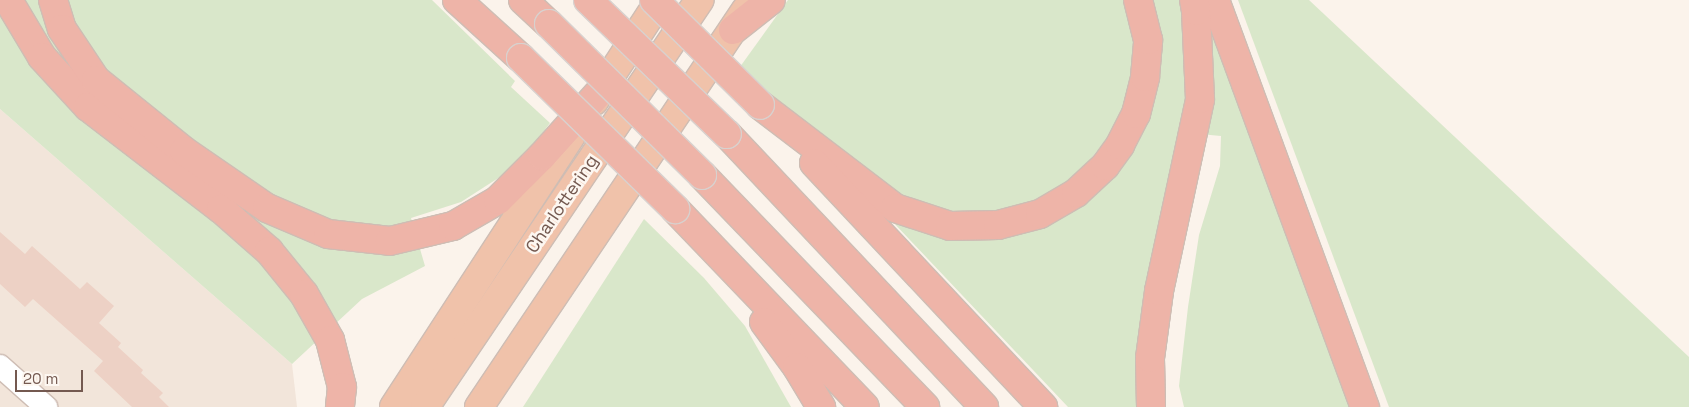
<!DOCTYPE html>
<html>
<head>
<meta charset="utf-8">
<style>
	body { margin:0 }
	#map { position:relative; width:1689px; height:407px; overflow:hidden; background:#fbf3eb; font-family:"Space Grotesk",sans-serif }
	div>[style] { position:absolute }
	.residential>* { inset:0; background:#f2e5da }
	.green>* { inset:0; background:#d9e7ca }
	.building>* { inset:0; background:#edd1c5 }
	.roads { filter:drop-shadow(1px 0 #cebdb4) drop-shadow(-1px 0 #cebdb4) drop-shadow(0 1px #cebdb4) drop-shadow(0 -1px #cebdb4) }
	.minor>* { height:22px; margin:-11px; padding:0 11px; transform-origin:11px; border-radius:11px; background:#fff }
	.trunk>* { height:28px; margin:-14px; padding:0 14px; transform-origin:14px; border-radius:14px; background:#f0c2aa }
	.motorway>* { height:28px; margin:-14px; padding:0 14px; transform-origin:14px; border-radius:14px; background:#eeb4a8 }
	.bridges { filter:drop-shadow(1px 0 #d8d1ce) drop-shadow(-1px 0 #d8d1ce) drop-shadow(0 1px #d8d1ce) drop-shadow(0 -1px #d8d1ce) }
	.motorway-bridge>* { height:28px; margin:-14px; padding:0 14px; transform-origin:14px; border-radius:14px; background:#eeb4a8 }
	span { translate:-50% -50%; white-space:nowrap; text-align:center; line-height:1.15; -webkit-text-stroke:5px #fdf7f1; paint-order:stroke }
	.street-label { font-size:18px; color:#745950 }
	.scale { position:absolute; left:15px; top:370px; width:68px; height:22px; box-sizing:border-box; border:2px solid #745950; border-top:0; padding-left:6px; font-size:15px; line-height:18px; white-space:nowrap; color:#745950; -webkit-text-stroke:4px #fdf7f1; paint-order:stroke }
</style>
</head>
<body>
<div id="map">
	<div class="residential">
		<div style="clip-path:polygon(0 109px,292px 364px,297px 407px,0 407px)"></div>
	</div>
	<div class="green">
		<div style="clip-path:polygon(0 0,432px 0,515px 81px,511px 87px,550px 123px,527px 153px,503px 175px,461px 202px,411px 218px,425px 266px,362px 299px,292px 364px,0 109px)"></div>
		<div style="clip-path:polygon(788px 0,1125px 0,1136px 37px,1135px 71px,1123px 119px,1076px 177px,1022px 207px,988px 212px,944px 212px,891px 193px,737px 71px)"></div>
		<div style="clip-path:polygon(1146px 0,1208px 0,1355px 407px,1184px 407px,1179px 386px,1188px 307px,1199px 235px,1220px 166px,1221px 136px,1189px 133px,1145px 407px,1068px 407px,892px 221px,1021px 229px,1129px 145px)"></div>
		<div style="clip-path:polygon(1238px 0,1309px 0,1689px 357px,1689px 407px,1389px 407px)"></div>
		<div style="clip-path:polygon(644px 219px,704px 278px,745px 326px,791px 407px,523px 407px)"></div>
	</div>
	<div class="building">
		<div style="clip-path:polygon(0 232px,25px 254px,32px 246px,80px 289px,87px 282px,114px 306px,99px 323px,121px 343px,118px 347px,143px 370px,141px 373px,163px 393px,159px 397px,169px 407px,132px 407px,94px 371px,103px 361px,33px 299px,25px 307px,0 284px)"></div>
	</div>
	<div class="roads">
		<div class="minor">
			<div style="left:0;top:366px;width:62px;rotate:41.7deg"></div>
		</div>
		<div class="trunk">
			<div style="left:594px;top:101px;width:121px;rotate:-56.8deg"></div>
			<div style="left:394px;top:407px;width:325px;rotate:-56.9deg"></div>
			<div style="left:425px;top:407px;width:491px;rotate:-56deg"></div>
			<div style="left:479px;top:407px;width:478px;rotate:-56.1deg"></div>
		</div>
		<div class="motorway">
			<div style="left:8px;top:0;width:66px;rotate:59.2deg"></div>
			<div style="left:42px;top:57px;width:68px;rotate:47.4deg"></div>
			<div style="left:88px;top:107px;width:168px;rotate:37.5deg"></div>
			<div style="left:221px;top:209px;width:64px;rotate:41.2deg"></div>
			<div style="left:269px;top:251px;width:55px;rotate:50.9deg"></div>
			<div style="left:304px;top:294px;width:53px;rotate:60.5deg"></div>
			<div style="left:330px;top:340px;width:49px;rotate:75.7deg"></div>
			<div style="left:342px;top:387px;width:20px;rotate:96deg"></div>
			<div style="left:53px;top:0;width:30px;rotate:73deg"></div>
			<div style="left:62px;top:29px;width:61px;rotate:56.3deg"></div>
			<div style="left:96px;top:80px;width:113px;rotate:38.9deg"></div>
			<div style="left:184px;top:151px;width:101px;rotate:34.5deg"></div>
			<div style="left:267px;top:208px;width:66px;rotate:23.1deg"></div>
			<div style="left:328px;top:234px;width:62px;rotate:6.4deg"></div>
			<div style="left:390px;top:241px;width:65px;rotate:-13.4deg"></div>
			<div style="left:453px;top:226px;width:52px;rotate:-30deg"></div>
			<div style="left:498px;top:200px;width:62px;rotate:-45deg"></div>
			<div style="left:542px;top:156px;width:82px;rotate:-48deg"></div>
			<div style="left:457px;top:0;width:86px;rotate:42.2deg"></div>
			<div style="left:523px;top:0;width:35px;rotate:43deg"></div>
			<div style="left:1215px;top:0;width:434px;rotate:69.8deg"></div>
			<div style="left:733px;top:30px;width:48px;rotate:-38.3deg"></div>
			<div style="left:760px;top:105px;width:170px;rotate:37.3deg"></div>
			<div style="left:895px;top:208px;width:58px;rotate:18.1deg"></div>
			<div style="left:950px;top:226px;width:48px;rotate:-1.2deg"></div>
			<div style="left:998px;top:225px;width:43px;rotate:-14.7deg"></div>
			<div style="left:1040px;top:214px;width:42px;rotate:-30.3deg"></div>
			<div style="left:1076px;top:193px;width:40px;rotate:-43deg"></div>
			<div style="left:1105px;top:166px;width:26px;rotate:-54deg"></div>
			<div style="left:1120px;top:145px;width:35px;rotate:-63deg"></div>
			<div style="left:1136px;top:114px;width:38px;rotate:-76deg"></div>
			<div style="left:1145px;top:77px;width:37px;rotate:-85deg"></div>
			<div style="left:1148px;top:40px;width:41px;rotate:-104deg"></div>
			<div style="left:727px;top:134px;width:375px;rotate:46.7deg"></div>
			<div style="left:814px;top:163px;width:335px;rotate:46.8deg"></div>
			<div style="left:702px;top:175px;width:322px;rotate:46.1deg"></div>
			<div style="left:675px;top:209px;width:274px;rotate:46.2deg"></div>
			<div style="left:764px;top:322px;width:56px;rotate:53.7deg"></div>
			<div style="left:797px;top:367px;width:47px;rotate:59deg"></div>
			<div style="left:1151px;top:407px;width:49px;rotate:-91.2deg"></div>
			<div style="left:1150px;top:358px;width:68px;rotate:-82.3deg"></div>
			<div style="left:1159px;top:291px;width:196px;rotate:-77.9deg"></div>
			<div style="left:1200px;top:99px;width:88px;rotate:-92.6deg"></div>
			<div style="left:1196px;top:11px;width:11px;rotate:-100deg"></div>
		</div>
	</div>
	<div class="bridges">
		<div class="motorway-bridge">
			<div style="left:588px;top:0;width:193px;rotate:44deg"></div>
			<div style="left:654px;top:0;width:149px;rotate:44.7deg"></div>
			<div style="left:549px;top:24px;width:215px;rotate:44.6deg"></div>
			<div style="left:521px;top:58px;width:216px;rotate:44.4deg"></div>
		</div>
	</div>
	<div class="street-label">
		<span style="left:562px;top:204px;rotate:-56deg">Charlottering</span>
	</div>
	<div class="scale">20 m</div>
</div>
</body>
</html>
